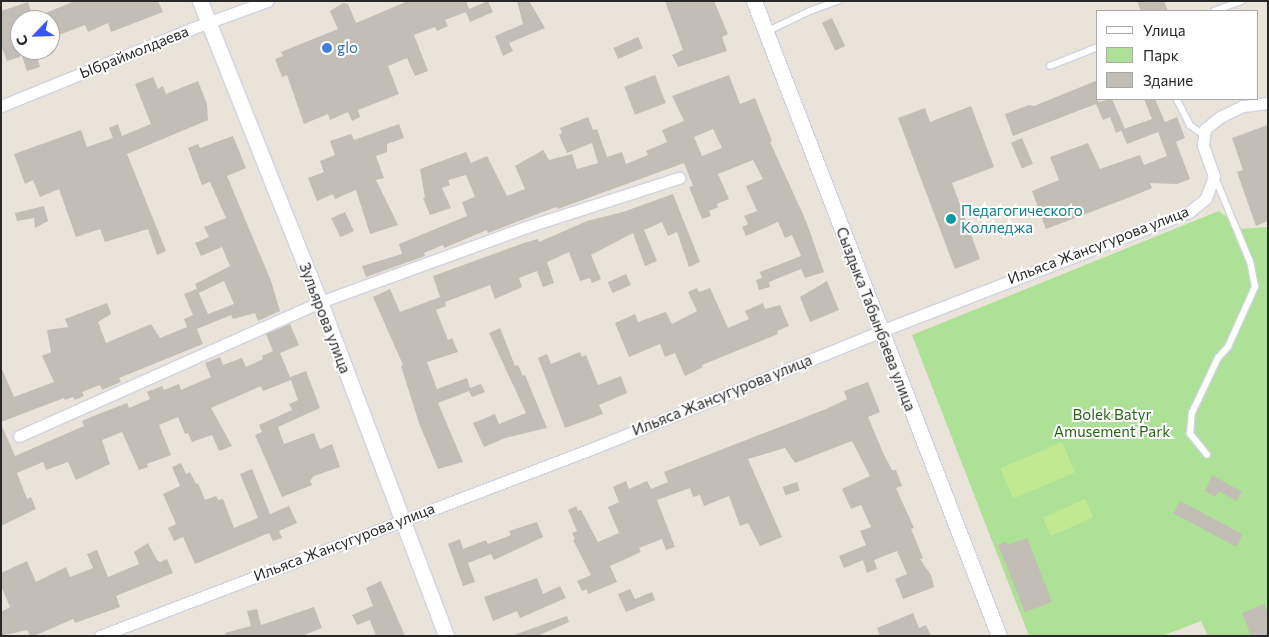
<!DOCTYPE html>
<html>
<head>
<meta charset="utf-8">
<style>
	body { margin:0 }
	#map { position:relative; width:1269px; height:637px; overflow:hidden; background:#eae3d9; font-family:Commissioner,sans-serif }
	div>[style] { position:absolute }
	.green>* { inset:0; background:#ade195 }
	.pitch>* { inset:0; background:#c1e991; transform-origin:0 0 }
	.building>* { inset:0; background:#c2bdb5; transform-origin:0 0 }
	.roads { filter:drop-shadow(1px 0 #cfd2e1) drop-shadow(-1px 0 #cfd2e1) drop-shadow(0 1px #cfd2e1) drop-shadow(0 -1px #cfd2e1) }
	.lane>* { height:5.5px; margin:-2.75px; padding:0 2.75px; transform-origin:2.75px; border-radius:2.75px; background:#fff }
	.street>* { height:11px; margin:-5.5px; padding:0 5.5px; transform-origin:5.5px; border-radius:5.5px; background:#fff }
	.secondary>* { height:15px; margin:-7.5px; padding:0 7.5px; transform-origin:7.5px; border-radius:7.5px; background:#fff }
	.dots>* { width:14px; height:14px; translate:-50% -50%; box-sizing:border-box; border:2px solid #fff; border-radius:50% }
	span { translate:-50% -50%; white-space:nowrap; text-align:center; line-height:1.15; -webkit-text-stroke:4px #fff; paint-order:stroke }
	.shop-label { font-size:15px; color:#366cbe }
	.left { translate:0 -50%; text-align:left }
	.street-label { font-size:15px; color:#282828 }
	.culture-label { font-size:15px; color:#0d838f }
	.park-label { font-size:15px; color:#276319 }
	.frame { position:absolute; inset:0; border:2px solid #282828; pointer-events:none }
	.legend { position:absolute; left:1096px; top:10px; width:162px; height:90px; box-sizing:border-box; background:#fff; border:1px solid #a9a9a9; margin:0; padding:6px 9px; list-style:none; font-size:15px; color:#282828 }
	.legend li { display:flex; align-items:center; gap:10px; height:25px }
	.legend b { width:25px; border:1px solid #a9a9a9 }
	.north { position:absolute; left:10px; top:10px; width:50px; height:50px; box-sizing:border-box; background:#fff; border:1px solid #a9a9a9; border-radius:50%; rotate:246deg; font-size:14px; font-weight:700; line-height:20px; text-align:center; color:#282828 }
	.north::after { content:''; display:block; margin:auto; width:18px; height:22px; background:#3857f8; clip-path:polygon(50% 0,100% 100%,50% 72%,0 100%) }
</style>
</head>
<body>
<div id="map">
	<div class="green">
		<div style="clip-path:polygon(1219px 211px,1242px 229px,1268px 227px,1268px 636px,1208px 636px,1201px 621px,1162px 636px,1029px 636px,912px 335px)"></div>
	</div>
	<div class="pitch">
		<div style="left:1062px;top:442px;width:33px;height:67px;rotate:67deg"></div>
		<div style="left:1085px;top:499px;width:20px;height:46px;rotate:66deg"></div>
	</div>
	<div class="building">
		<div style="clip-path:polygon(75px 1px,158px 1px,163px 12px,111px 32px,108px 23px,88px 32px,85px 25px,56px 36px,50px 20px,20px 20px,20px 57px,7px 61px,1px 45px,1px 11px,28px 2px,33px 18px)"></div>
		<div style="clip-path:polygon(408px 1px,466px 1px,469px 9px,488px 1px,493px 12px,470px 22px,466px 12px,445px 20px,448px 26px,437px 31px,435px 27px,414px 35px,428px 71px,415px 76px,407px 58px,388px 66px,399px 94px,358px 110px,360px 117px,352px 121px,348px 112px,330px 120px,328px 114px,304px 124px,287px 75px,282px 77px,275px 59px,283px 56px,281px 52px,338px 29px,330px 11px,343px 3px,348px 4px,356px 23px)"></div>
		<div style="clip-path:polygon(517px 1px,529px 1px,545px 28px,509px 43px,513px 51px,503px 56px,495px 36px,523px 24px)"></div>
		<div style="clip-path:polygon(665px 1px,714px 1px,728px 34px,722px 37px,727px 51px,678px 67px,672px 55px,683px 50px)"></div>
		<div style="clip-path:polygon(1137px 1px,1164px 1px,1168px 11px,1141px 11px)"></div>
		<div style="left:832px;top:18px;width:31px;height:11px;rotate:65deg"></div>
		<div style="left:638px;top:37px;width:12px;height:27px;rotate:66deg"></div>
		<div style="clip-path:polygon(20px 50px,35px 50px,40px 67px,27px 71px)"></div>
		<div style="left:655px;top:75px;width:30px;height:33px;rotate:69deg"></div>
		<div style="clip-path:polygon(evenodd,729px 75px,740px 104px,755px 98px,772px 141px,770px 142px,806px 221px,824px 272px,805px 278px,801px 269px,769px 282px,770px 287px,759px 290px,756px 280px,762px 278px,760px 272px,801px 256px,792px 235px,785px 238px,778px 222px,746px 236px,742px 227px,748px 224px,744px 216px,757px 211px,746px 186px,763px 179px,753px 160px,718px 174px,729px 199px,717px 204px,718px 207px,709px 211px,711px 216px,702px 219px,689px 187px,693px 186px,684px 163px,558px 209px,556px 207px,488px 233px,487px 230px,444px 248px,443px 245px,424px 253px,425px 256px,366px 277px,362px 266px,402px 254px,399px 244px,467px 216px,462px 202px,475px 197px,466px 175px,448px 180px,450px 185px,442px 188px,451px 208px,430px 215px,423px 198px,425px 198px,420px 169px,466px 152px,471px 163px,487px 156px,507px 196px,525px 189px,515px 166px,543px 150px,549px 160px,572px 154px,577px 169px,598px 163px,592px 143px,567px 153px,559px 135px,562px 133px,560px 128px,588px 117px,593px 130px,597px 129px,607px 157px,622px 152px,626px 164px,648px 155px,646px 151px,667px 142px,662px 130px,684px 121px,672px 96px,729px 75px,713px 129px,722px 148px,702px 156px,694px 137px,713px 129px)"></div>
		<div style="clip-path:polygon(153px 77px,158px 89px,163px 86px,166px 94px,198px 81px,207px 104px,208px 120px,127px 154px,166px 251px,157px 255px,148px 229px,105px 242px,100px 229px,76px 237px,59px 189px,40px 197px,33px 180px,25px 184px,14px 154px,81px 130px,87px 147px,113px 138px,109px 128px,118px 124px,122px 136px,151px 124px,135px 84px)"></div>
		<div style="clip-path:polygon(1098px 80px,1098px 102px,1112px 99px,1125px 129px,1116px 133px,1110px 117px,1103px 120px,1096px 104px,1013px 136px,1005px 114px,1029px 105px,1034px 106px)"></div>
		<div style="clip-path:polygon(1144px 99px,1155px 99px,1165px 122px,1177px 117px,1185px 138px,1176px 142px,1190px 179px,1177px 184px,1150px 183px,1152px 188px,1133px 196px,1046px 229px,1032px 191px,1059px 180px,1050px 157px,1088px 143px,1100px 169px,1140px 155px,1144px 165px,1167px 156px,1158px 132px,1127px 144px,1121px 130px,1152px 119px)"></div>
		<div style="clip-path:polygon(971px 106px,994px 167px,952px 183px,980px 259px,955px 269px,898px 118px,925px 108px,930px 122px)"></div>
		<div style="clip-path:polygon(399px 124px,404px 138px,387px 144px,387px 152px,376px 156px,384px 178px,376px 180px,398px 225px,370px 234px,356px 190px,335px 199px,333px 194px,317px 201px,308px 178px,324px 172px,320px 161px,335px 155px,330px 141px,351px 134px,354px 140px)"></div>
		<div style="clip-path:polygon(1268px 125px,1268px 221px,1256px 226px,1237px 172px,1243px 170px,1232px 138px)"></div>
		<div style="clip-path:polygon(233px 136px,246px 168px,227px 176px,271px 281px,280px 311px,258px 321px,255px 313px,233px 319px,231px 315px,197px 329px,203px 344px,119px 378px,121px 382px,102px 390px,100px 385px,82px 392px,84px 396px,75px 400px,73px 397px,65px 400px,64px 398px,1px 422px,1px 367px,14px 397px,54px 382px,42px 356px,51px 352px,47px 330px,68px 327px,65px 319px,107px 303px,111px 314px,98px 322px,106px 343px,151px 324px,160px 338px,187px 327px,184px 319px,193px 315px,184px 294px,197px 289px,208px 314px,234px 304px,224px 281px,199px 293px,195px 284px,230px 266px,222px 247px,201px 256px,195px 243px,209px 237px,204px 227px,226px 218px,210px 182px,202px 185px,188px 148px,198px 144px,200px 148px)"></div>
		<div style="left:1022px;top:138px;width:28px;height:12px;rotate:67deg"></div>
		<div style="clip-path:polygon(673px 194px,700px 262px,689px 267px,677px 232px,668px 236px,662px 222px,644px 230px,657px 261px,645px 266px,633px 233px,591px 255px,601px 279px,592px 283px,590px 278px,580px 281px,569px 252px,547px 262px,554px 283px,543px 287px,537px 271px,519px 278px,522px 287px,495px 299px,490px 285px,445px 302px,446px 306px,436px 310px,448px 340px,452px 338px,458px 352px,427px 362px,437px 389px,467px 378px,470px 388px,481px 384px,485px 392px,472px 397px,469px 391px,438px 403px,463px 462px,438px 469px,419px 423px,401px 366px,403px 365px,373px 297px,390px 289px,400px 312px,440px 297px,433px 276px,524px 243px,538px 239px,539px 242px,587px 221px,623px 212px)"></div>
		<div style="clip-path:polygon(44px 206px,48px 221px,35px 228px,34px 218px,17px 221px,15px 213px)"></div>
		<div style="left:345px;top:212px;width:21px;height:15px;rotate:65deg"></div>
		<div style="left:626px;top:274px;width:12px;height:20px;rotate:66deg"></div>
		<div style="clip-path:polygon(827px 281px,839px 310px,810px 322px,800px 297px)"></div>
		<div style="clip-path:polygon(697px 288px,699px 292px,710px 288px,728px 328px,749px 319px,745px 311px,763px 303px,765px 309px,780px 305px,789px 326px,777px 331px,778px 334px,702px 365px,703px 367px,685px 376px,675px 353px,665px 357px,660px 344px,629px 357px,615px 323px,635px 314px,638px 322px,666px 312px,672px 324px,697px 311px,688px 292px)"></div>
		<div style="clip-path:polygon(290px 324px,299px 345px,280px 353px,290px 377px,306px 371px,320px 408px,278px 427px,284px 444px,314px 433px,320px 449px,332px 444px,340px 467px,314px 476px,310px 481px,312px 485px,282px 497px,255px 435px,262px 432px,259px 425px,292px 410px,289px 404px,298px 400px,291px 380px,263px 391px,261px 386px,211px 408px,232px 446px,219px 451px,212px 435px,192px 442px,188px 433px,185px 434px,178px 417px,159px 425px,171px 455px,147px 464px,148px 467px,139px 470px,122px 432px,102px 440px,110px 464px,76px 480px,68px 462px,46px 470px,43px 462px,17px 473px,27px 499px,31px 497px,36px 509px,1px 526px,1px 424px,15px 456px,84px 426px,82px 421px,91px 417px,127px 403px,129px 408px,150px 399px,147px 392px,162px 386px,164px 390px,179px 384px,181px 390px,211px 377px,205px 363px,220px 357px,223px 365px,242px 358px,246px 367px,263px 359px,262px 356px,273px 351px,266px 334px)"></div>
		<div style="clip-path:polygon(500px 328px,515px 366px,518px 365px,523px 376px,525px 375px,547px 428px,505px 438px,484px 447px,473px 423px,495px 414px,499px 424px,526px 413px,489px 333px)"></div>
		<div style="clip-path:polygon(580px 352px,582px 357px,586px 355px,598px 385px,621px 376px,627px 393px,599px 405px,603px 414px,565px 428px,538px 358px,547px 354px,551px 364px)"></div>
		<div style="clip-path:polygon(868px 382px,880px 412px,868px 417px,884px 455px,892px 470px,896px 470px,902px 486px,896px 488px,914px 528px,911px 529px,923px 558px,920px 559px,931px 575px,934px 587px,903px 599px,895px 579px,907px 574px,897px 551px,874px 560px,877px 569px,867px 573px,863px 560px,844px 568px,839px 556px,866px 545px,860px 531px,871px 527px,861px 505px,851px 509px,842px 489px,870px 476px,852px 441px,795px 463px,785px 448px,748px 459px,782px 537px,760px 546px,748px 523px,740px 526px,729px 496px,704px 506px,700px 495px,693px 497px,690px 488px,657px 500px,675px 547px,666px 550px,662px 539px,639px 548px,641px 552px,610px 566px,617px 582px,588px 594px,587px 589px,582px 591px,577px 581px,591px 575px,573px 540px,575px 539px,572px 533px,577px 531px,568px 510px,576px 506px,578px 511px,581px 510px,598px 542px,619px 533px,608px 507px,619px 502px,613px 487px,626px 481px,629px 489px,647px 481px,651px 489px,668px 482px,664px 472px,826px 409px,847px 399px,844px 391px)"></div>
		<div style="clip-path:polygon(181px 463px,186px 474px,190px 472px,196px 484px,198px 483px,205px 500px,216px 496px,218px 500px,223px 499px,234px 528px,258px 518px,240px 474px,252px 469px,270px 514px,289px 506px,297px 523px,279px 531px,282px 538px,273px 541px,269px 533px,195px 564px,183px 537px,174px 541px,168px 528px,176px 524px,163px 494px,180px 486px,172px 467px)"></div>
		<div style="clip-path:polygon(1212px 475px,1242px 492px,1236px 501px,1219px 491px,1215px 497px,1205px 491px)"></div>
		<div style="left:797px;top:482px;width:9px;height:15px;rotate:72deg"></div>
		<div style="left:1180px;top:501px;width:71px;height:14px;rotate:28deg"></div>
		<div style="clip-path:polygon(537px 522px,543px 537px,494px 560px,491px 554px,468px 563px,475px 582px,463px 586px,448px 544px,460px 539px,463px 549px,486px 540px,488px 544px,511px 535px,509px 531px)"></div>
		<div style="clip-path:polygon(1027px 538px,1052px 602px,1025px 612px,998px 545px,1006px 542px,1008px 545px)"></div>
		<div style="clip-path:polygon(148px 543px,157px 560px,160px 562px,167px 559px,173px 573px,116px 596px,120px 607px,75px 623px,73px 619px,34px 636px,30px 636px,27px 630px,1px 636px,1px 612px,10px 607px,1px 586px,1px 573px,27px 561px,36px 582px,66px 567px,70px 577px,93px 568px,87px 554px,97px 550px,108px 577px,139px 564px,134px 552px)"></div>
		<div style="clip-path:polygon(537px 578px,543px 594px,560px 586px,566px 598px,520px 618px,517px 611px,493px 621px,484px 597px)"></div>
		<div style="clip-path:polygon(381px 581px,396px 615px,405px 636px,376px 636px,370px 620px,357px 625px,352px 615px,373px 606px,366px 588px)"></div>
		<div style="clip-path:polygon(630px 589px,635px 599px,652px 592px,655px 600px,626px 612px,618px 594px)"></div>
		<div style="clip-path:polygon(1264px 604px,1268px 614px,1268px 636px,1251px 636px,1242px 613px)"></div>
		<div style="clip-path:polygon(314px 607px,322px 628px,302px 636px,226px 636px,225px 633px,251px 626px,247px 611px,257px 609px,261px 625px)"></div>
		<div style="clip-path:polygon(913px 613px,919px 628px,926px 625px,931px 636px,880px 636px,877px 628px)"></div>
		<div style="clip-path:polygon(567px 616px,569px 622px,537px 636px,511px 636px)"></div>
	</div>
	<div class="roads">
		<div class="lane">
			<div style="left:1214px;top:11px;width:29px;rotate:-20deg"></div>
			<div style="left:766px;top:32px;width:49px;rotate:-25.5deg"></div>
			<div style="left:810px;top:11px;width:30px;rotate:-20deg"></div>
			<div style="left:1050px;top:66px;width:52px;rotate:-21.6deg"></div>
			<div style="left:1177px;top:99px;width:29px;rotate:63deg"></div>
			<div style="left:1190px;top:125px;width:16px;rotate:35deg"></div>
			<div style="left:1207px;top:455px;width:27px;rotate:-129deg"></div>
			<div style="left:1190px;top:434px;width:21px;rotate:-85deg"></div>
			<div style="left:1192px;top:413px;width:61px;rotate:-64.7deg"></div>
			<div style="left:1218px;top:358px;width:15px;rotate:-48deg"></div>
			<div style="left:1228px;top:347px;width:66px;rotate:-65.8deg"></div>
			<div style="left:1255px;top:287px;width:25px;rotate:-101deg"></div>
			<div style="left:1250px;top:262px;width:91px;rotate:-112.6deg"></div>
		</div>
		<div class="street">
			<div style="left:1px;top:106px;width:207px;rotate:-22.1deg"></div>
			<div style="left:193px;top:28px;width:79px;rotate:-20deg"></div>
			<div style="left:19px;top:436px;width:329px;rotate:-24deg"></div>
			<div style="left:320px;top:302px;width:219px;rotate:-20deg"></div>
			<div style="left:526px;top:227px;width:161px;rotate:-17.8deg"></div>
			<div style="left:100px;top:636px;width:525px;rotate:-20.85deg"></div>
			<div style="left:591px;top:449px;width:313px;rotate:-22.1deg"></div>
			<div style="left:881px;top:331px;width:330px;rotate:-21.1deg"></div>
			<div style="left:1189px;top:212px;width:22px;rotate:-39deg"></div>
			<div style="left:1206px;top:198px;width:23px;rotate:-70deg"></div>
			<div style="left:1214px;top:176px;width:33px;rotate:-110deg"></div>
			<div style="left:1203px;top:145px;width:16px;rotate:-83deg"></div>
			<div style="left:1205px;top:129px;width:19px;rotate:-39deg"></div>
			<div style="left:1220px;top:117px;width:25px;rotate:-26deg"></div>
			<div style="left:1243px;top:106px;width:25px;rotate:-7deg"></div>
		</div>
		<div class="secondary">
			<div style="left:200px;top:1px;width:324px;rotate:68.3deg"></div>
			<div style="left:320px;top:302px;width:357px;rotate:69.3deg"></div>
			<div style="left:754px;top:1px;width:681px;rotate:68.9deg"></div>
		</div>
	</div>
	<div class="dots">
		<div style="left:327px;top:48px;background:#3f7fe0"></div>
		<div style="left:951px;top:219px;background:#0f9aa8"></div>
	</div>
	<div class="shop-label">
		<span class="left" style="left:337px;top:48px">glo</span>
	</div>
	<div class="street-label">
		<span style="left:134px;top:52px;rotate:-22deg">Ыбраймолдаева</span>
		<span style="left:1098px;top:245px;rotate:-21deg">Ильяса Жансугурова улица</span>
		<span style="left:325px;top:318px;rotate:69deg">Зульярова улица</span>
		<span style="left:876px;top:319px;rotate:69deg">Сыздыка Табынбаева улица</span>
		<span style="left:722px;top:395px;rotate:-22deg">Ильяса Жансугурова улица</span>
		<span style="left:344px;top:542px;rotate:-21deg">Ильяса Жансугурова улица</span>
	</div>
	<div class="culture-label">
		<span class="left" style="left:961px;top:219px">Педагогического<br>Колледжа</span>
	</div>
	<div class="park-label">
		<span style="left:1112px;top:423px">Bolek Batyr<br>Amusement Park</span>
	</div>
	<div class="frame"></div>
	<ul class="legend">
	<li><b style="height:6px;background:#fff"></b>Улица</li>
	<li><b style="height:14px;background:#ade195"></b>Парк</li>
	<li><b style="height:14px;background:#c2bdb5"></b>Здание</li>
	</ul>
	<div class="north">С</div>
</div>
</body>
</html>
